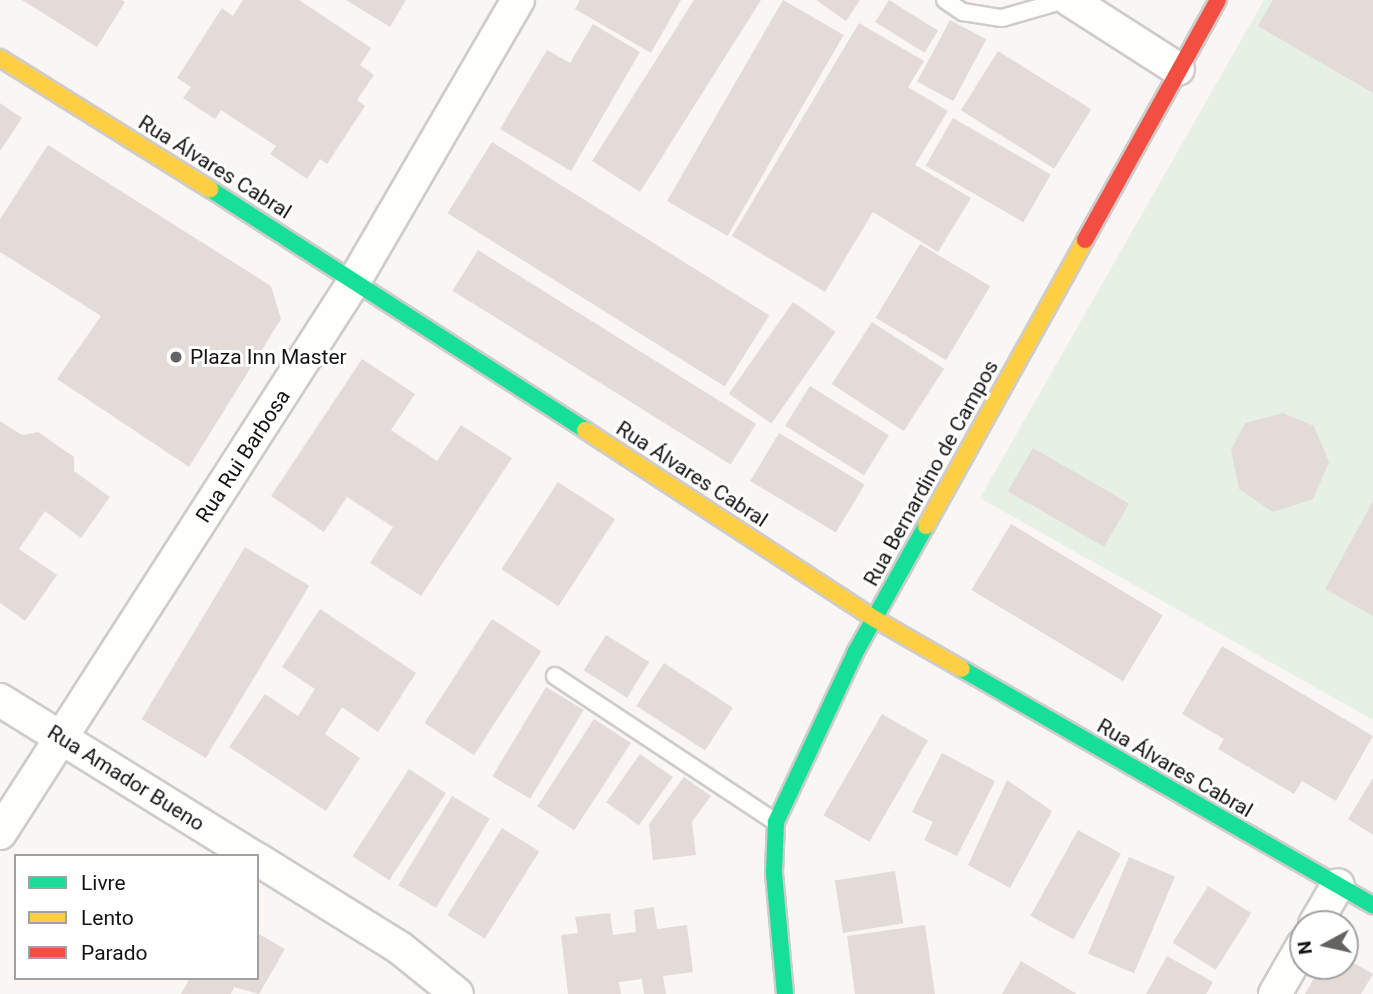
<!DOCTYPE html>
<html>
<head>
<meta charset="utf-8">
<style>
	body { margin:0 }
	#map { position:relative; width:1373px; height:994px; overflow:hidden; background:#f9f6f4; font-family:Roboto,sans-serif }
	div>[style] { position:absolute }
	.green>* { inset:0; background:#e7f0e5 }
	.building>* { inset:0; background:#e3dbd8; transform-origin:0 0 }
	.roads { filter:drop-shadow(2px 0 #ceccca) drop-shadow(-2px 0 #ceccca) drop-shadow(0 2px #ceccca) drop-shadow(0 -2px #ceccca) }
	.lane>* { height:16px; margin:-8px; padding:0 8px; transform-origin:8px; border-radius:8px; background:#fefefd }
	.street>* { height:32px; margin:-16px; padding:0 16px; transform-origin:16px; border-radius:16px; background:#fefefd }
	.fast>* { height:16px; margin:-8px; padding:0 8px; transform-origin:8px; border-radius:8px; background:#16e098 }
	.slow>* { height:16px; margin:-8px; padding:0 8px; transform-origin:8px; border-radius:8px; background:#ffcf43 }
	.jam>* { height:16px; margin:-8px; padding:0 8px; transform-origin:8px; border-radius:8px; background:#f24e42 }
	.dots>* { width:19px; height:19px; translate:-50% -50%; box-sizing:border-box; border:4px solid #fff; border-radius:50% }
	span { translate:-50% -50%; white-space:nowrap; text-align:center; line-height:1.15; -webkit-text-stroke:6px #fff; paint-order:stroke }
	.street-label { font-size:21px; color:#161413 }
	.poi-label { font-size:21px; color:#161413 }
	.left { translate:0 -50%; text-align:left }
	.legend { position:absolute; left:14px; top:854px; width:245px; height:126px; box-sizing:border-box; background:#fff; border:2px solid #a2a1a1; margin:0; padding:9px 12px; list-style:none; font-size:21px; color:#161413 }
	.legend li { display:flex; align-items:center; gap:14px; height:35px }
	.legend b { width:35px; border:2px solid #a2a1a1 }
	.north { position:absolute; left:1289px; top:910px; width:70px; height:70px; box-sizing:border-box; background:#fff; border:2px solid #a2a1a1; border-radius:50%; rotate:262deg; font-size:19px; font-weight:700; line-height:28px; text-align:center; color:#161413 }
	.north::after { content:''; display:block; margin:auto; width:24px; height:32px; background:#656362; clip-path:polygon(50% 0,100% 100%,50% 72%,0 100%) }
</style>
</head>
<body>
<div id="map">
	<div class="green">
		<div style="clip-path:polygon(1264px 0,1373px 0,1373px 720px,980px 498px)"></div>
	</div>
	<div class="building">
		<div style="clip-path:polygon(22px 0,122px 0,125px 2px,97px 47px)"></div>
		<div style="clip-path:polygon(243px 0,299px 0,371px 48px,360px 65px,374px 75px,357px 100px,365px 106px,327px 164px,320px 159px,307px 179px,270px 154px,276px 146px,221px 110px,215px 119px,183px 98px,191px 87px,177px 78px,222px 8px,233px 16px)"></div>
		<div style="clip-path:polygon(346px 0,406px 0,390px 27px)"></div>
		<div style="clip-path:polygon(580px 0,681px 0,651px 53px,575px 9px)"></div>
		<div style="clip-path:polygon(694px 0,761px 0,640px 192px,592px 161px)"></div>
		<div style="left:783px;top:0;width:70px;height:232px;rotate:30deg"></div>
		<div style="clip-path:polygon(816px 0,860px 0,846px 21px)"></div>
		<div style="left:889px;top:0;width:58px;height:26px;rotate:32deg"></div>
		<div style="clip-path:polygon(1273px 0,1373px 0,1373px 93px,1258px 26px)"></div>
		<div style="left:950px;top:20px;width:41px;height:70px;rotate:28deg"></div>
		<div style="clip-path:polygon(859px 23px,924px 61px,908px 87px,948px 111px,915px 165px,971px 198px,938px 252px,873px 212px,825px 292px,732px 236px)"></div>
		<div style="clip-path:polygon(593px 24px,640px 52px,571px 171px,500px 129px,547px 50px,570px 63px)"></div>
		<div style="left:998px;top:51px;width:110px;height:70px;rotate:32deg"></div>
		<div style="clip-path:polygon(0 103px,22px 118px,0 151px)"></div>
		<div style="left:953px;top:118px;width:113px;height:55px;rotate:30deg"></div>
		<div style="left:492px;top:142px;width:327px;height:84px;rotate:32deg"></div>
		<div style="clip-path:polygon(48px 145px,271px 286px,281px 319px,189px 467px,57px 379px,101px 316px,0 252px,0 219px)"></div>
		<div style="left:920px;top:244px;width:82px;height:86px;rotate:31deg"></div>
		<div style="left:478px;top:250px;width:328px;height:48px;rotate:32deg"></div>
		<div style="left:793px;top:302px;width:52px;height:112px;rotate:35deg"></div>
		<div style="left:872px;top:322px;width:86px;height:74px;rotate:33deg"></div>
		<div style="clip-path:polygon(362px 359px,415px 394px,391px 430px,437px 461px,461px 425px,512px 458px,421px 596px,370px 563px,393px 527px,347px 497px,324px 532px,271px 496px)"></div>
		<div style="left:810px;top:386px;width:93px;height:47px;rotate:32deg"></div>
		<div style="clip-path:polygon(1283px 413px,1314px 426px,1329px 462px,1313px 499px,1273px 512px,1239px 489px,1231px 450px,1245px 423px)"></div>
		<div style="clip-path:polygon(0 421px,22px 435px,38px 432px,74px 457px,74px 471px,110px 497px,81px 538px,45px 511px,19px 549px,57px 575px,25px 621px,0 603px)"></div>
		<div style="left:779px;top:433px;width:100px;height:56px;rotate:31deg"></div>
		<div style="left:1033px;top:448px;width:111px;height:50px;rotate:30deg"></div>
		<div style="left:558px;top:482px;width:68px;height:104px;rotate:33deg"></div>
		<div style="clip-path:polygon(1373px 501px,1373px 616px,1325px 589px)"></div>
		<div style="left:1011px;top:524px;width:177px;height:77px;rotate:31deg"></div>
		<div style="left:245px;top:547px;width:75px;height:201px;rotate:31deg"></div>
		<div style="clip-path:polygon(320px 609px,416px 673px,378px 732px,342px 707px,325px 734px,360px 758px,326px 811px,229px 747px,265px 694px,298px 716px,315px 689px,282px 667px)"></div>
		<div style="left:492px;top:619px;width:59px;height:124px;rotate:33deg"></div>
		<div style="left:606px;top:635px;width:51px;height:42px;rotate:32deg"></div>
		<div style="clip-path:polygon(1222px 646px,1373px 736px,1336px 801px,1302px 781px,1294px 794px,1218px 749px,1224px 739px,1182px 714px)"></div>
		<div style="left:664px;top:663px;width:82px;height:51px;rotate:33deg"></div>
		<div style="left:546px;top:687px;width:44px;height:104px;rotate:31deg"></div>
		<div style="left:882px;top:714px;width:53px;height:117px;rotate:30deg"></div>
		<div style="left:594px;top:719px;width:44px;height:104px;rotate:33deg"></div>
		<div style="clip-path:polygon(942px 753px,995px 781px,957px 856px,924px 840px,933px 822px,912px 812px)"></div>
		<div style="left:640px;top:754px;width:40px;height:59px;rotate:35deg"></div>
		<div style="left:409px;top:769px;width:44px;height:104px;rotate:33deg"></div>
		<div style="clip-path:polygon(684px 777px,711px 796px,692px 822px,696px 855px,653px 860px,649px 824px)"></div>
		<div style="clip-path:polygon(1373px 778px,1373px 835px,1348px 819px)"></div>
		<div style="clip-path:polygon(1007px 780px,1052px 811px,1010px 888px,968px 865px)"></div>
		<div style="left:452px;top:796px;width:44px;height:104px;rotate:31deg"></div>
		<div style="left:502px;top:828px;width:44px;height:103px;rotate:32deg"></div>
		<div style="left:1078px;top:830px;width:49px;height:98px;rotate:29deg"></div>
		<div style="left:1129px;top:857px;width:50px;height:105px;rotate:23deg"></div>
		<div style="left:895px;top:871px;width:53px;height:61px;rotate:81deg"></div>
		<div style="left:1208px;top:886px;width:51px;height:67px;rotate:32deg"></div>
		<div style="clip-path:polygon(654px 907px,657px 929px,687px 925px,693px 972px,663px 976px,666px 994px,644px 994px,642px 979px,619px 982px,621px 994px,568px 994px,561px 935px,578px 933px,575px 917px,610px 913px,613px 935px,636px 932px,634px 910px)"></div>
		<div style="clip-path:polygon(925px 925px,935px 994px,855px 994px,847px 936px)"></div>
		<div style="clip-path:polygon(257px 933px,285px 949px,259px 994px,234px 987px,231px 994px,181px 994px,190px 978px,257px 978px)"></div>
		<div style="clip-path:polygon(1167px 956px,1213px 982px,1206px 994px,1146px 994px)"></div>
		<div style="clip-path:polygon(1345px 958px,1373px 974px,1361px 994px,1305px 994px,1321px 966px,1345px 966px)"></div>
		<div style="clip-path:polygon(1021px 961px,1077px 994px,1002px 994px)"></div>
	</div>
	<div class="roads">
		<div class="lane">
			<div style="left:945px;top:0;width:22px;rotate:34deg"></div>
			<div style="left:963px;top:12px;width:39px;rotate:9deg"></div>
			<div style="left:1002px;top:18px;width:66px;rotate:-15.9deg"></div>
			<div style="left:555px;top:676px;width:265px;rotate:33.5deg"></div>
		</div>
		<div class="street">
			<div style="left:1070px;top:0;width:128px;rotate:32.6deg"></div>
			<div style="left:0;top:700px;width:296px;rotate:31.8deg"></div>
			<div style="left:0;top:833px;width:657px;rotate:-57.3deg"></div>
			<div style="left:355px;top:280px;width:324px;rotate:-59.8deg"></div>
			<div style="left:257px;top:859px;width:168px;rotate:31.9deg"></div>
			<div style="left:400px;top:948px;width:73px;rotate:38.9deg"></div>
			<div style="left:1315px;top:924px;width:45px;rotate:-59.5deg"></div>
			<div style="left:1275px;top:994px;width:56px;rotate:-60.3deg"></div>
		</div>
		<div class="fast">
			<div style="left:210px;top:189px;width:446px;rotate:32.7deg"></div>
			<div style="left:962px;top:669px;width:474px;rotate:29.9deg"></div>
			<div style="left:785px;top:994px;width:122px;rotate:-95.2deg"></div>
			<div style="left:774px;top:872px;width:50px;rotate:-87.7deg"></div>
			<div style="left:776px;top:822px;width:187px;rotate:-64.9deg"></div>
			<div style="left:855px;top:653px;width:145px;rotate:-60.8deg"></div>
		</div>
		<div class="slow">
			<div style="left:0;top:58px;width:248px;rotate:32deg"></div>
			<div style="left:585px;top:430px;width:346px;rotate:33.1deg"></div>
			<div style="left:875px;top:619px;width:100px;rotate:29.9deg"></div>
			<div style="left:926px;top:526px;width:327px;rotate:-60.9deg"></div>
		</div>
		<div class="jam">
			<div style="left:1085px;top:240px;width:274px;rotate:-61deg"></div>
		</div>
	</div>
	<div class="dots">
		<div style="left:176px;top:357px;background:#656362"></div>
	</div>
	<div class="street-label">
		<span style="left:215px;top:167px;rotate:32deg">Rua Álvares Cabral</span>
		<span style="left:243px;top:456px;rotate:-57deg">Rua Rui Barbosa</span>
		<span style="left:931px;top:473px;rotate:-61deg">Rua Bernardino de Campos</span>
		<span style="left:692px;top:474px;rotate:33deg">Rua Álvares Cabral</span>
		<span style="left:1175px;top:768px;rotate:30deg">Rua Álvares Cabral</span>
		<span style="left:126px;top:778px;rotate:32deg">Rua Amador Bueno</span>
	</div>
	<div class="poi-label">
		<span class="left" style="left:190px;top:357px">Plaza Inn Master</span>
	</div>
	<ul class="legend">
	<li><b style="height:9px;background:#16e098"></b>Livre</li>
	<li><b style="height:9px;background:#ffcf43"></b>Lento</li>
	<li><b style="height:9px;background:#f24e42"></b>Parado</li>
	</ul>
	<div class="north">N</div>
</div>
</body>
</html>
